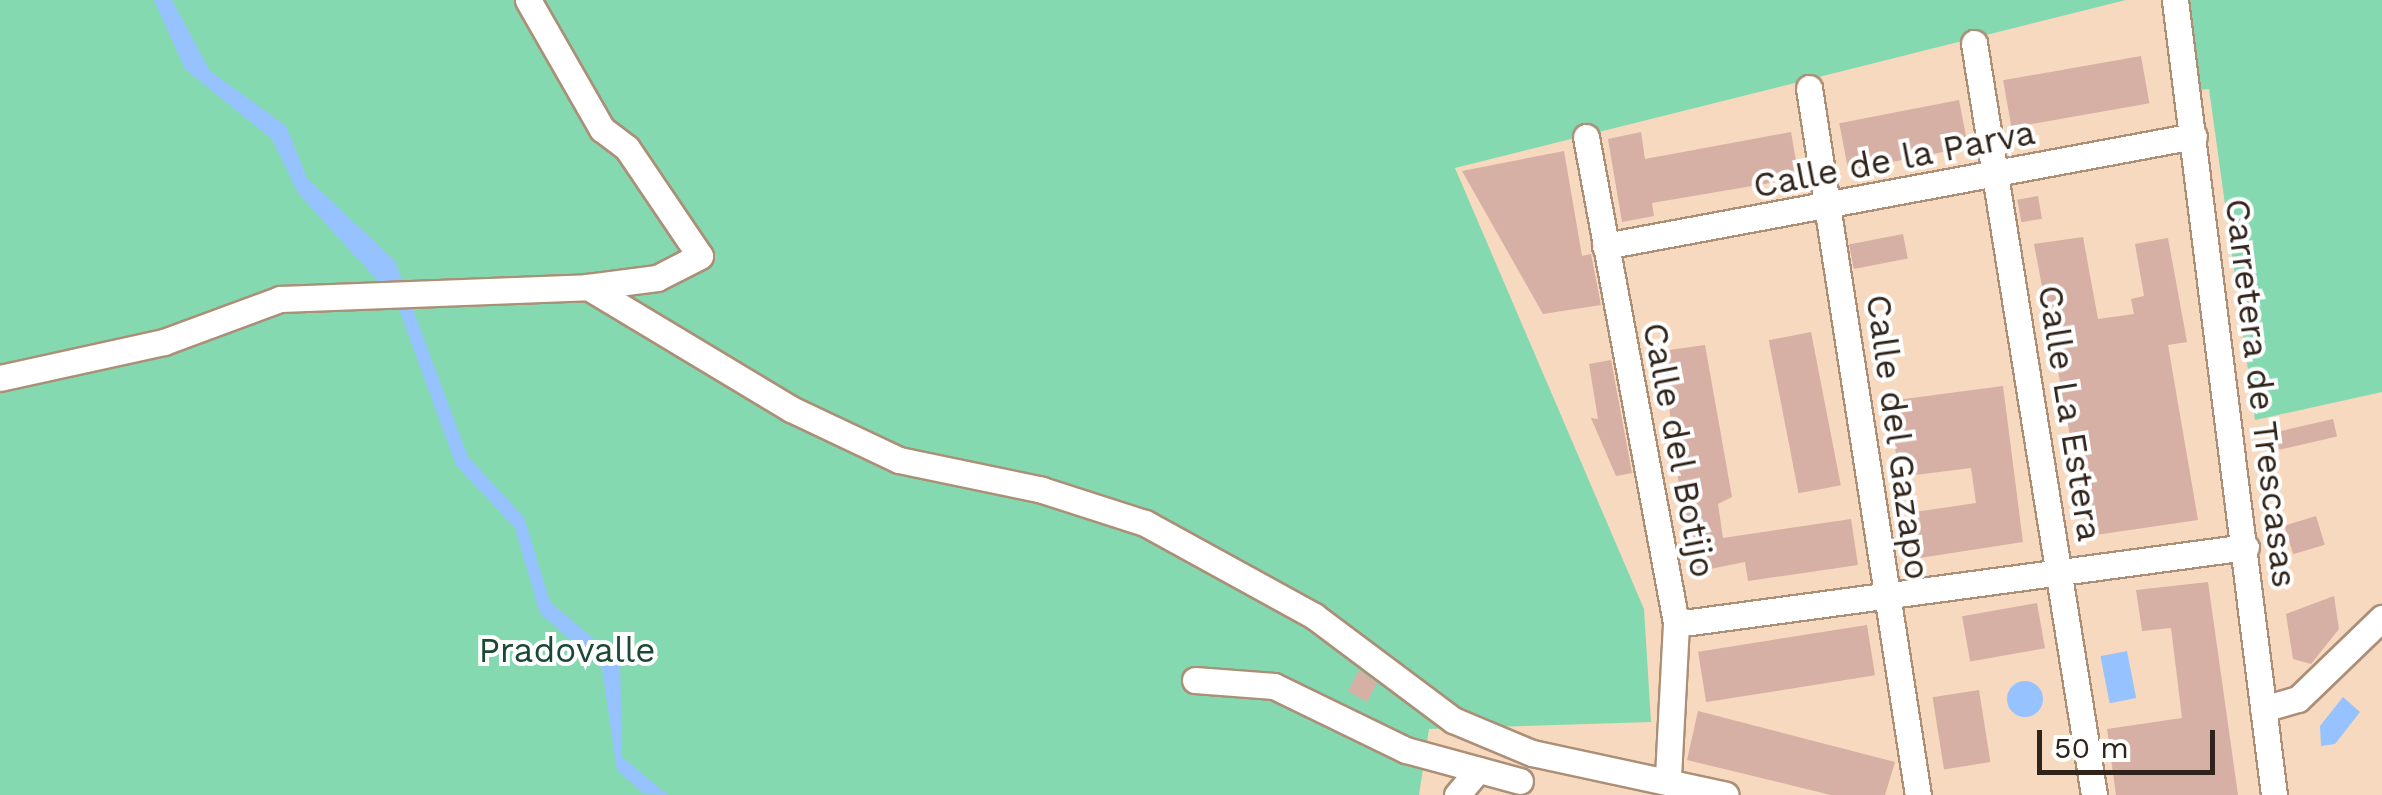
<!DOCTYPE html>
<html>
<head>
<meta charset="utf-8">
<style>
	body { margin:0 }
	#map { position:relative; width:2382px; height:795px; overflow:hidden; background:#f7d9bf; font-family:"Work Sans",sans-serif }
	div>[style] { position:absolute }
	.green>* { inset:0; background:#85d9b1 }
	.water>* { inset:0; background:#96c2ff; transform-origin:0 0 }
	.round { border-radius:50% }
	.building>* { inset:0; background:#d6afa5; transform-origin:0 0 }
	.roads { filter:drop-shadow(2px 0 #ab8f77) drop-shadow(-2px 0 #ab8f77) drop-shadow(0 2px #ab8f77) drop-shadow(0 -2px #ab8f77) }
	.minor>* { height:25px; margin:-12.5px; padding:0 12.5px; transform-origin:12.5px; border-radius:12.5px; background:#fff }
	span { translate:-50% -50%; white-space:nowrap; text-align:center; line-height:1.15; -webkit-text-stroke:8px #fff; paint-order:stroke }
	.street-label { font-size:35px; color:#2f231a }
	.park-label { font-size:35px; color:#1c4935 }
	.scale { position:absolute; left:2037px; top:730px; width:178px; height:45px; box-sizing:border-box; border:5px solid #2f231a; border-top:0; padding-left:12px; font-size:30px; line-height:35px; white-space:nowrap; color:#2f231a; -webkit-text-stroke:8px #fff; paint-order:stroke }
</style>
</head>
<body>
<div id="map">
	<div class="green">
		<div style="clip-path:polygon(0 0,2126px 0,1455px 168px,1644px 609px,1651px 722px,1429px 729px,1419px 795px,0 795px)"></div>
		<div style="clip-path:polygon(2167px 0,2382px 0,2382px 392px,2255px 420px,2209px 89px,2180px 92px)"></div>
	</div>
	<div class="water">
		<div style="clip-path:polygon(154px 0,172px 0,210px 71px,286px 126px,307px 178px,395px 261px,468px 457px,524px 517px,550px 602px,620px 661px,622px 757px,668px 795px,644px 794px,617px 770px,602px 668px,540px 613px,515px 528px,456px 465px,396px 301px,298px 193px,272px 139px,185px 69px)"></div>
		<div style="left:2127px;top:651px;width:48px;height:27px;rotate:79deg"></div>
		<div class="round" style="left:2007px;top:681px;width:36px;height:36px"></div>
		<div style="clip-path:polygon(2343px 697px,2360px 712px,2335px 744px,2321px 746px,2320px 726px)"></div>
	</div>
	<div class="building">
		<div style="left:2141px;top:56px;width:48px;height:140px;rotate:80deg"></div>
		<div style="left:1959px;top:100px;width:48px;height:122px;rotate:79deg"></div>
		<div style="clip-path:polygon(1641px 132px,1645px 159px,1791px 132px,1799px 178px,1652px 203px,1654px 216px,1622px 222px,1608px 139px)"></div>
		<div style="clip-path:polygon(1564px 151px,1582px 256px,1591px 254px,1601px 305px,1543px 314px,1462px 171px)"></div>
		<div style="left:2038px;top:196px;width:23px;height:21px;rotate:80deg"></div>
		<div style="left:1903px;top:234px;width:25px;height:55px;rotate:79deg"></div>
		<div style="clip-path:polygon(2083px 237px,2098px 319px,2134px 314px,2131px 299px,2144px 296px,2135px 244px,2168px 238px,2187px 342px,2168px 345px,2198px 520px,2089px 536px,2034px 244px)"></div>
		<div style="left:1811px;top:332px;width:156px;height:43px;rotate:79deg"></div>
		<div style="clip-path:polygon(1705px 345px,1732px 497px,1718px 504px,1723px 538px,1851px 519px,1858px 565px,1748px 581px,1745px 562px,1690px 573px,1662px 351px)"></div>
		<div style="clip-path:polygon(1611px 360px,1632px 473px,1616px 476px,1591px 418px,1598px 419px,1589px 364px)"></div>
		<div style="clip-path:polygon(2003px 386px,2023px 542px,1913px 559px,1908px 513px,1976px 503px,1971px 468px,1899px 477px,1889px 401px)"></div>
		<div style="left:2333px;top:419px;width:18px;height:59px;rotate:77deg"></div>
		<div style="left:2316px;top:516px;width:30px;height:33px;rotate:73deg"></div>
		<div style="clip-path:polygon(2208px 582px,2238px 795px,2116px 795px,2107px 729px,2182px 718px,2171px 628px,2142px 631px,2136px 590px)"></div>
		<div style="clip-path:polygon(2334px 596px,2339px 629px,2311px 664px,2293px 659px,2286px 614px)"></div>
		<div style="left:2037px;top:603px;width:46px;height:76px;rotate:80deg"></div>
		<div style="left:1867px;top:625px;width:51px;height:171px;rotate:81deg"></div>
		<div style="clip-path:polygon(1359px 670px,1377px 683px,1367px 702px,1348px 691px)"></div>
		<div style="left:1979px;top:690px;width:73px;height:47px;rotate:81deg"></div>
		<div style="clip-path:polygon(1698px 711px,1895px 762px,1885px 795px,1831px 795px,1687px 760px)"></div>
	</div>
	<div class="roads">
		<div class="minor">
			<div style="left:528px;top:0;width:149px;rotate:60.2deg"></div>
			<div style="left:602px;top:129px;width:31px;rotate:37deg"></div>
			<div style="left:627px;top:148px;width:130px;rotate:55.9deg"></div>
			<div style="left:700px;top:256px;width:48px;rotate:152.9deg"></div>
			<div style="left:657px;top:278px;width:70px;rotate:172.6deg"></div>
			<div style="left:2175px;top:0;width:801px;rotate:82.9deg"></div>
			<div style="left:1974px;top:43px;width:762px;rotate:80.93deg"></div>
			<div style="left:1809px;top:88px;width:715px;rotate:81.24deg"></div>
			<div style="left:1586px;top:137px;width:495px;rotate:79.5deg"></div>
			<div style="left:1676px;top:624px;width:153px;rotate:93deg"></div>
			<div style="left:1605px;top:246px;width:599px;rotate:-10.58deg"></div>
			<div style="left:0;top:378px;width:168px;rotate:-12.4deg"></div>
			<div style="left:164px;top:342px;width:124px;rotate:-20.3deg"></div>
			<div style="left:280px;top:299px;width:308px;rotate:-2.2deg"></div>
			<div style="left:588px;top:287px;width:237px;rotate:31deg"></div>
			<div style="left:791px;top:409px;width:119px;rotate:25.3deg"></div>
			<div style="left:899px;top:460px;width:146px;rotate:11.8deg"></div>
			<div style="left:1042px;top:490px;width:108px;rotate:17.8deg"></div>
			<div style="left:1145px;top:523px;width:193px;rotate:28.8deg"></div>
			<div style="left:1314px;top:616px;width:174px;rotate:36.8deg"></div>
			<div style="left:1453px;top:720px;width:86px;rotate:22.7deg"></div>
			<div style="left:1532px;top:753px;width:198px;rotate:12.2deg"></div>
			<div style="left:1676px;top:624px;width:575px;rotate:-7.69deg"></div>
			<div style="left:1195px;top:680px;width:79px;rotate:4.3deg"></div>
			<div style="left:1274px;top:686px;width:147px;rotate:25.9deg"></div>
			<div style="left:1406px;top:750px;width:118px;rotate:15.2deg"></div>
			<div style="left:2263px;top:709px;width:36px;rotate:-16deg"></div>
			<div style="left:2298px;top:699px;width:117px;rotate:-44deg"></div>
			<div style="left:1457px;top:795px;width:33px;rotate:-50deg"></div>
		</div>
	</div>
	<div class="street-label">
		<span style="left:1894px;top:159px;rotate:-11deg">Calle de la Parva</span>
		<span style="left:2261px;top:393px;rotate:83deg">Carretera de Trescasas</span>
		<span style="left:2070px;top:413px;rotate:81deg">Calle La Estera</span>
		<span style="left:1898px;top:437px;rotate:82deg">Calle del Gazapo</span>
		<span style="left:1679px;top:450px;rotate:79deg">Calle del Botijo</span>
	</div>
	<div class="park-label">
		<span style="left:567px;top:650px">Pradovalle</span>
	</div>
	<div class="scale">50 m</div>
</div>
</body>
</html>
